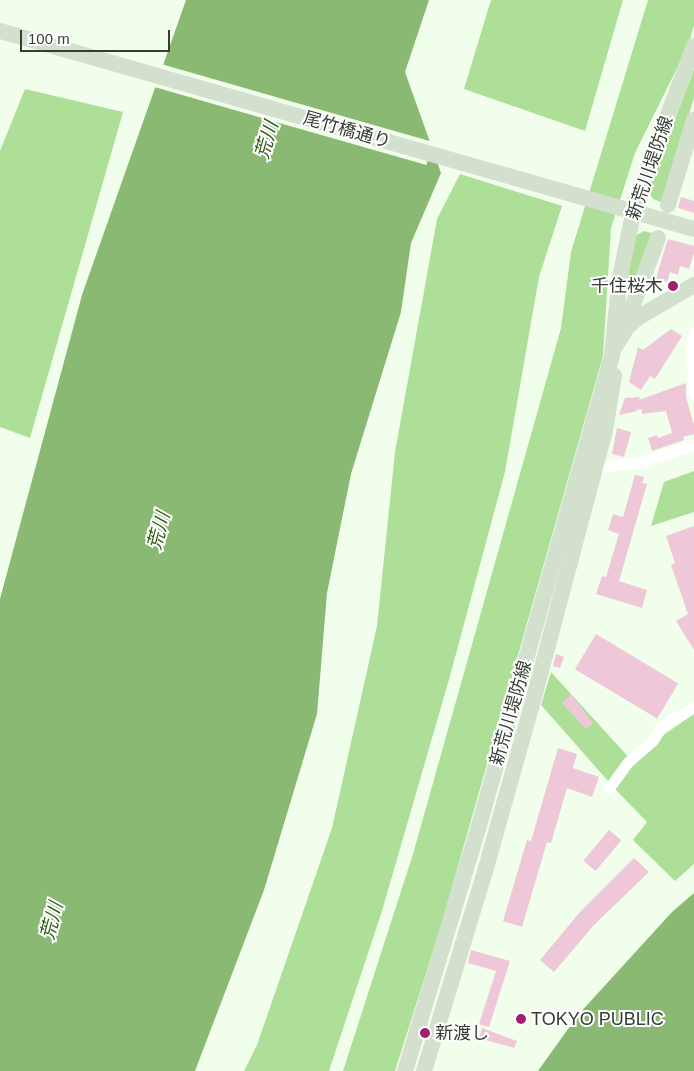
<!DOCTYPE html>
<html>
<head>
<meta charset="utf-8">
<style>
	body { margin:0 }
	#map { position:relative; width:694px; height:1071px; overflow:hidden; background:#f0feeb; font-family:Arial,"Noto Sans JP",sans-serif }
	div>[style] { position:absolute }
	.green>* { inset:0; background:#aedf98 }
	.water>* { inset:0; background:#89b973 }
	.pier>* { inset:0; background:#f0feeb; transform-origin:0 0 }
	.building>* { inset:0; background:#eec8d8; transform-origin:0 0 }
	.minor>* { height:11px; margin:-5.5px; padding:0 5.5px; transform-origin:5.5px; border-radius:5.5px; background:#fff }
	.secondary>* { height:16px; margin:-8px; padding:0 8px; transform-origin:8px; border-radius:8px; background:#d4e0ce }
	.dots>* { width:14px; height:14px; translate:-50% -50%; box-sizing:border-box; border:2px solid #fff; border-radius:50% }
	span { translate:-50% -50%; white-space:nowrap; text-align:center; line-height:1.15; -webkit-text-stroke:4px #fff; paint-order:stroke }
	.street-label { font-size:18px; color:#353e32 }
	.poi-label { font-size:18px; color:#353e32 }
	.right { translate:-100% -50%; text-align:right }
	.left { translate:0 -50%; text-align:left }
	.water-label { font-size:19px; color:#305c15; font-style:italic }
	.scale { position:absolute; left:20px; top:30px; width:150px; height:22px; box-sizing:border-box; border:2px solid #353e32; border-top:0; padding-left:6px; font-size:15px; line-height:18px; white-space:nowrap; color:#353e32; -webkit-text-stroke:4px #fff; paint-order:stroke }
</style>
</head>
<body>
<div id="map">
	<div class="green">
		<div style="clip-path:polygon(491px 0,623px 0,585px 131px,464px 89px)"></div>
		<div style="clip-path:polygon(648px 0,694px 0,694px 25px,688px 46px,635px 153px,611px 228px,603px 356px,441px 926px,395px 1071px,343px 1071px,413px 854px,561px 328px,571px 252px)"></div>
		<div style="clip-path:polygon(694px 69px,694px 98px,661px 202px,653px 199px,648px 191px)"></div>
		<div style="clip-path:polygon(25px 89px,123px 112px,30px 438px,0 427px,0 151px)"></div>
		<div style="clip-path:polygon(460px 174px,562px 206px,539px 277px,505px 472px,450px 676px,382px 911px,329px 1071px,244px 1071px,257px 1045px,332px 828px,377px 626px,395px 452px,437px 219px)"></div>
		<div style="clip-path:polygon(644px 231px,655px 234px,630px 295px,625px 292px,635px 236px)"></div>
		<div style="clip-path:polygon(694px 471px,694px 512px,651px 526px,664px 482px)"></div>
		<div style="clip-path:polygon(551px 672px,633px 762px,662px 736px,694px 714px,694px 864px,675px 881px,633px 840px,647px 822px,616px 790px,541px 705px)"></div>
	</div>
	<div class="water">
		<div style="clip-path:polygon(186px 0,429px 0,405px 72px,441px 173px,411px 243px,401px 312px,351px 474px,327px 593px,317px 714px,264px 890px,195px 1071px,0 1071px,0 599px,82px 295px)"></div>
		<div style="clip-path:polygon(694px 893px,694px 1071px,538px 1071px,578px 1015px,672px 912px)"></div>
	</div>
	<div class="pier">
		<div style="left:161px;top:64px;width:283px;height:24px;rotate:16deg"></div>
	</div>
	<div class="building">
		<div style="clip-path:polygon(681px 197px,694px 201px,694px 213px,678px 208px)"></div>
		<div style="clip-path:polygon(668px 239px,694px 246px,694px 253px,689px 269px,680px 266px,678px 275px,670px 272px,667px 282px,656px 278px)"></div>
		<div style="clip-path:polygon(671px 329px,682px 336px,655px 379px,650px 376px,641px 390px,629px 382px,638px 347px,643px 350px)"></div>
		<div style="clip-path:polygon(686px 383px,686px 397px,694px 425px,694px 434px,683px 437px,684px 440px,652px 451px,648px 438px,657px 435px,658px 438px,672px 433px,666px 411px,642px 414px,642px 409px,638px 410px,638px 407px,637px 411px,619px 415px,625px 398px,640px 397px,639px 400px)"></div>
		<div style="clip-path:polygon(617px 428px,631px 432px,624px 457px,612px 454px)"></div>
		<div style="clip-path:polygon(635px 475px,644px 477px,642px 483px,647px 484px,619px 581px,647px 590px,642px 608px,596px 594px,602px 576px,606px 577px,619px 534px,608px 530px,613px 514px,623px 517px)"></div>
		<div style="clip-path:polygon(694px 526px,694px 650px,676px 621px,688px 614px,671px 565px,675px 563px,666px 536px)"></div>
		<div style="left:596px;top:634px;width:96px;height:41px;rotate:31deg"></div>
		<div style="clip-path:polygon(556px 654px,564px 657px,560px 668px,553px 666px)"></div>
		<div style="clip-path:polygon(571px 694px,593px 723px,586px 729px,562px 703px)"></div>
		<div style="clip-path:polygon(558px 748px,577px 754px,573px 768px,599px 777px,592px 797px,567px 788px,551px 843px,547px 842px,522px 927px,503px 921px,527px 840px,531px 841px)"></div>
		<div style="left:609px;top:830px;width:16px;height:40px;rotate:40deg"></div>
		<div style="clip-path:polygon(634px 858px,649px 872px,594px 925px,554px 972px,540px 960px,580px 912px)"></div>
		<div style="clip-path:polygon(471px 950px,510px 961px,489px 1027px,479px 1024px,496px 971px,468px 963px)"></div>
		<div style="clip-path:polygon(482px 1028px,517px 1041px,514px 1048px,479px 1038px)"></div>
	</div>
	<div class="minor">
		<div style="left:694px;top:332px;width:19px;rotate:99deg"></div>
		<div style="left:691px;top:351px;width:42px;rotate:85.9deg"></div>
		<div style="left:596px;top:467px;width:41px;rotate:-5.6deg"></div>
		<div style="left:637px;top:463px;width:60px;rotate:-17.5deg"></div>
		<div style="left:609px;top:788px;width:32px;rotate:-54deg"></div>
		<div style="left:628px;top:762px;width:33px;rotate:-41deg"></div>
		<div style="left:653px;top:740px;width:17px;rotate:-57deg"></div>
		<div style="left:662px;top:726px;width:37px;rotate:-31deg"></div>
	</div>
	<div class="secondary">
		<div style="left:0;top:31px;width:722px;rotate:15.92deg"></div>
		<div style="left:668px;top:205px;width:89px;rotate:-73deg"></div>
		<div style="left:625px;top:326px;width:94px;rotate:-69.4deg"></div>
		<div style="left:615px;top:347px;width:23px;rotate:-59deg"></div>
		<div style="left:627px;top:327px;width:16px;rotate:-40deg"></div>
		<div style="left:639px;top:317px;width:64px;rotate:-30.2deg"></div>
		<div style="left:405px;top:1071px;width:253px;rotate:-73.2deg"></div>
		<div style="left:478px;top:829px;width:494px;rotate:-74.2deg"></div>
		<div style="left:612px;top:354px;width:77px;rotate:-84.1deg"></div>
		<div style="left:620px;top:277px;width:79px;rotate:-78.3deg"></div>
		<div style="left:636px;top:200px;width:165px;rotate:-69.4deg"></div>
		<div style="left:424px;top:1071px;width:212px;rotate:-73deg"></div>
		<div style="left:486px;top:868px;width:185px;rotate:-74.3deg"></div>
		<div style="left:536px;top:690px;width:269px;rotate:-75.1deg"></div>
		<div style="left:605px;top:430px;width:55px;rotate:-80.5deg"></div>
	</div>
	<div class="dots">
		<div style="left:673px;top:286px;background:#a31f6d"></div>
		<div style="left:521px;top:1019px;background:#a31f6d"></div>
		<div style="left:425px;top:1033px;background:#a31f6d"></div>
	</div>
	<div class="street-label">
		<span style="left:347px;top:130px;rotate:16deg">尾竹橋通り</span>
		<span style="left:650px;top:168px;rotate:-71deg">新荒川堤防線</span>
		<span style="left:511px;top:713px;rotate:-74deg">新荒川堤防線</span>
	</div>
	<div class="poi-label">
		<span class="right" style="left:663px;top:286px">千住桜木</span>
		<span class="left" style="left:531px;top:1019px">TOKYO PUBLIC</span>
		<span class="left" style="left:435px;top:1033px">新渡し</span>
	</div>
	<div class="water-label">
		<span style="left:267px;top:140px;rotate:-74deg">荒川</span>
		<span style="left:159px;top:531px;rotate:-75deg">荒川</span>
		<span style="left:52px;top:921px;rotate:-75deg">荒川</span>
	</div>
	<div class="scale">100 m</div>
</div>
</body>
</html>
